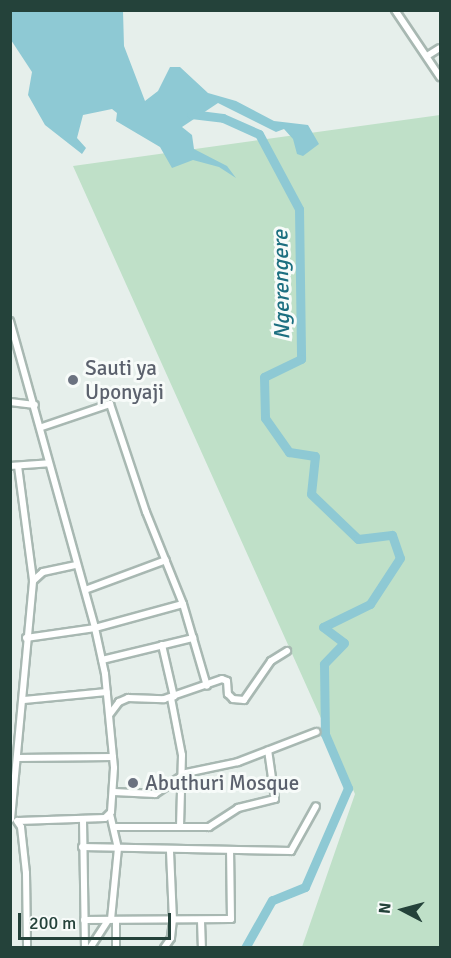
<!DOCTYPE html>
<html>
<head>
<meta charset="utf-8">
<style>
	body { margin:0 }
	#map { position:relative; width:451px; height:958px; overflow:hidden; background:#e6efeb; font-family:Signika,sans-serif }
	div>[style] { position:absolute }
	.green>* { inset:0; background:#bfe0c8 }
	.water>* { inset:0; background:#8ec9d4 }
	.river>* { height:9px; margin:-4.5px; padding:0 4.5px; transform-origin:4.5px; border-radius:4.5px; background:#8ec9d4 }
	.roads { filter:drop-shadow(2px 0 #a8b8b2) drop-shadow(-2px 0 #a8b8b2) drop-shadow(0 2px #a8b8b2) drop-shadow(0 -2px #a8b8b2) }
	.minor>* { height:6px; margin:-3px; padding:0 3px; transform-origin:3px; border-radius:3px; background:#fff }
	.dots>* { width:16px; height:16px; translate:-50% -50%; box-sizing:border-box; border:3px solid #f7fbf9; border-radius:50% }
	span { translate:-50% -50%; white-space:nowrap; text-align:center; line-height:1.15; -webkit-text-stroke:6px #f7fbf9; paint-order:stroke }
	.worship-label { font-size:21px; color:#5b616d }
	.left { translate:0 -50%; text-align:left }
	.water-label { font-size:22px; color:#1c6f80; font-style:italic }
	.frame { position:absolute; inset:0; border:12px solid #24423a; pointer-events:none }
	.north { position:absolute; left:373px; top:880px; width:60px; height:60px; -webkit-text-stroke:4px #f7fbf9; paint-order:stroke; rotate:276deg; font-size:16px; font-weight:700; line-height:24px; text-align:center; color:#24423a }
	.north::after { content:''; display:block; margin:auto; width:21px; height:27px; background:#24423a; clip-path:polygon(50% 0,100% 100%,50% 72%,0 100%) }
	.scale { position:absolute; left:18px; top:913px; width:153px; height:27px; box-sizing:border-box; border:3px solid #24423a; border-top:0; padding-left:8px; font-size:18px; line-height:21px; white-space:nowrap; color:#24423a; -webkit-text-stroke:4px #f7fbf9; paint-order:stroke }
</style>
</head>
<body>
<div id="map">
	<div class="green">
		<div style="clip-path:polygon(440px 115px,440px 947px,302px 947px,355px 794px,73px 166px)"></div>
	</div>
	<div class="water">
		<div style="clip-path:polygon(10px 11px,123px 11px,124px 46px,145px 101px,158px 91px,170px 67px,180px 67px,208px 93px,236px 101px,274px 121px,308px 125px,319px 144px,303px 156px,297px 154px,293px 139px,284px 129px,276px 132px,218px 103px,182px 127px,192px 135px,194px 149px,227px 166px,236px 178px,219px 167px,193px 160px,172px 168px,160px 147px,116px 121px,117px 113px,112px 109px,83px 115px,77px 138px,86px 148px,82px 154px,45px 125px,28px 95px,32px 72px,11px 40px)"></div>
	</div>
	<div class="river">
		<div style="left:191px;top:114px;width:32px;rotate:7deg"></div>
		<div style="left:223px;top:118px;width:39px;rotate:24deg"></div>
		<div style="left:259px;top:134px;width:85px;rotate:61.9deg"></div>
		<div style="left:299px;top:209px;width:150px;rotate:89.2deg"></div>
		<div style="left:301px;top:359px;width:41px;rotate:154.1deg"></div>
		<div style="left:264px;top:377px;width:41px;rotate:88.6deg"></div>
		<div style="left:265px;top:418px;width:42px;rotate:54.8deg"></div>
		<div style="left:289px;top:452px;width:26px;rotate:9deg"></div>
		<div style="left:315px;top:456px;width:38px;rotate:96deg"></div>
		<div style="left:311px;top:494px;width:65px;rotate:43.8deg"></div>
		<div style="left:358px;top:539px;width:34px;rotate:-7deg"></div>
		<div style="left:392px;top:535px;width:24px;rotate:71deg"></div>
		<div style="left:400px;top:558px;width:55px;rotate:123.1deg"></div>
		<div style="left:370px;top:604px;width:52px;rotate:153.9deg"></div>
		<div style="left:323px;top:627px;width:26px;rotate:37deg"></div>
		<div style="left:344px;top:643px;width:29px;rotate:134deg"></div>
		<div style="left:324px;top:664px;width:70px;rotate:89.2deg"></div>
		<div style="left:325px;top:734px;width:59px;rotate:66.9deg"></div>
		<div style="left:348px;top:788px;width:108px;rotate:113.5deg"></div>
		<div style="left:305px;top:887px;width:35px;rotate:158deg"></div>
		<div style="left:272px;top:900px;width:55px;rotate:119.4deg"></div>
	</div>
	<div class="roads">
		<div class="minor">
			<div style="left:395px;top:10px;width:81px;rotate:56.1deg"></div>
			<div style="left:427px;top:56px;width:15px;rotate:-32deg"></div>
			<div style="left:10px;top:321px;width:319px;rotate:74.5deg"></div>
			<div style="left:95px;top:628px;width:47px;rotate:77.7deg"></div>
			<div style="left:105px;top:674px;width:94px;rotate:84.5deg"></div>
			<div style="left:114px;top:768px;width:44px;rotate:93.9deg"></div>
			<div style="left:111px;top:812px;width:8px;rotate:135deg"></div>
			<div style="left:105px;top:818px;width:87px;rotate:178deg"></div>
			<div style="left:10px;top:402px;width:25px;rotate:7deg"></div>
			<div style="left:42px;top:427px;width:72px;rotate:-18.7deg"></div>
			<div style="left:110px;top:404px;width:114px;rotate:71.6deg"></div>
			<div style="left:146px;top:512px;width:99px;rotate:68.1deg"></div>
			<div style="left:183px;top:604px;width:85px;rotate:73.7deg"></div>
			<div style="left:10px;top:466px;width:39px;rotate:-4deg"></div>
			<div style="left:18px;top:466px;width:115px;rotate:82.5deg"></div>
			<div style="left:85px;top:590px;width:86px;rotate:-20.3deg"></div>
			<div style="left:26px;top:638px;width:70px;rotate:-8.2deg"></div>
			<div style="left:95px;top:628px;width:91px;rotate:-15.3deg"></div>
			<div style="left:162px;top:645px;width:53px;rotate:77deg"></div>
			<div style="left:102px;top:660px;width:94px;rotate:-13.6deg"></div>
			<div style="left:171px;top:698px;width:58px;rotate:79.1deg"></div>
			<div style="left:182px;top:755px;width:72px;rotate:91.6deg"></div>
			<div style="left:24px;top:700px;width:83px;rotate:-5.5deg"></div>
			<div style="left:110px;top:714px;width:15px;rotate:-53deg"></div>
			<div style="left:119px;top:702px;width:10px;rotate:-24deg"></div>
			<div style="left:128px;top:698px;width:36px;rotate:2deg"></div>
			<div style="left:164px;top:699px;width:61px;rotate:-19deg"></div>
			<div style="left:222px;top:679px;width:5px;rotate:22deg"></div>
			<div style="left:227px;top:681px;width:13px;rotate:86deg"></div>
			<div style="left:228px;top:694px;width:7px;rotate:45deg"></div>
			<div style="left:233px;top:699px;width:11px;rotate:5deg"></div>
			<div style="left:244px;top:700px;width:47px;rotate:-55.3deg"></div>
			<div style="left:271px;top:661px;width:19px;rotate:-32deg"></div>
			<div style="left:17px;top:758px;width:96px;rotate:-0.6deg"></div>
			<div style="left:114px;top:792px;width:41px;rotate:2.8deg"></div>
			<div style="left:155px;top:794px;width:37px;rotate:-34deg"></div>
			<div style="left:186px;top:773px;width:53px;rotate:-11.9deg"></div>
			<div style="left:238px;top:762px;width:84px;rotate:-21deg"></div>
			<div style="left:110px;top:814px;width:35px;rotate:77deg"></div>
			<div style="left:118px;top:848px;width:72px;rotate:95.6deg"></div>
			<div style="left:11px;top:819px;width:239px;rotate:-84.7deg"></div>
			<div style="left:33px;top:581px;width:13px;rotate:-42deg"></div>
			<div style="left:43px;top:572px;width:34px;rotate:-12deg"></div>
			<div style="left:83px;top:820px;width:128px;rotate:89.1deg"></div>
			<div style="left:17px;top:821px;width:7px;rotate:56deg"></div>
			<div style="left:21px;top:827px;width:46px;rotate:83.8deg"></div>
			<div style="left:26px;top:873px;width:75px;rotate:89.2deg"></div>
			<div style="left:116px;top:827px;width:93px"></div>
			<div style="left:209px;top:827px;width:35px;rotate:-33deg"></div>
			<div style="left:238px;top:808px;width:38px;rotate:-14deg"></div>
			<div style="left:275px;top:799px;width:49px;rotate:-98.1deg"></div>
			<div style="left:82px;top:847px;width:209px;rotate:1.1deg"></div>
			<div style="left:291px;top:851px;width:51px;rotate:-60.9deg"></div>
			<div style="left:84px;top:920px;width:147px;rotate:-0.4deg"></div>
			<div style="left:231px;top:919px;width:69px;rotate:-90.8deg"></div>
			<div style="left:116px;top:920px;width:28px;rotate:90deg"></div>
			<div style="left:201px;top:921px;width:27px;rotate:88deg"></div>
			<div style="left:90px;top:948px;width:33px;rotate:-57deg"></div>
			<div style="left:164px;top:948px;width:12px;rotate:-55deg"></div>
			<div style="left:171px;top:938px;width:18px;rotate:-84deg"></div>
			<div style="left:173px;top:920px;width:70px;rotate:-92.5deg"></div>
		</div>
	</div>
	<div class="dots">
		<div style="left:73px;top:380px;background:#6b7280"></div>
		<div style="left:133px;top:783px;background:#6b7280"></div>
	</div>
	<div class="worship-label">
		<span class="left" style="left:85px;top:380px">Sauti ya<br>Uponyaji</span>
		<span class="left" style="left:145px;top:783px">Abuthuri Mosque</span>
	</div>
	<div class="water-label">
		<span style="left:281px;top:285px;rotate:-91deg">Ngerengere</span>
	</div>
	<div class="frame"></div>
	<div class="north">N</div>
	<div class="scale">200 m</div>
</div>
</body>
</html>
